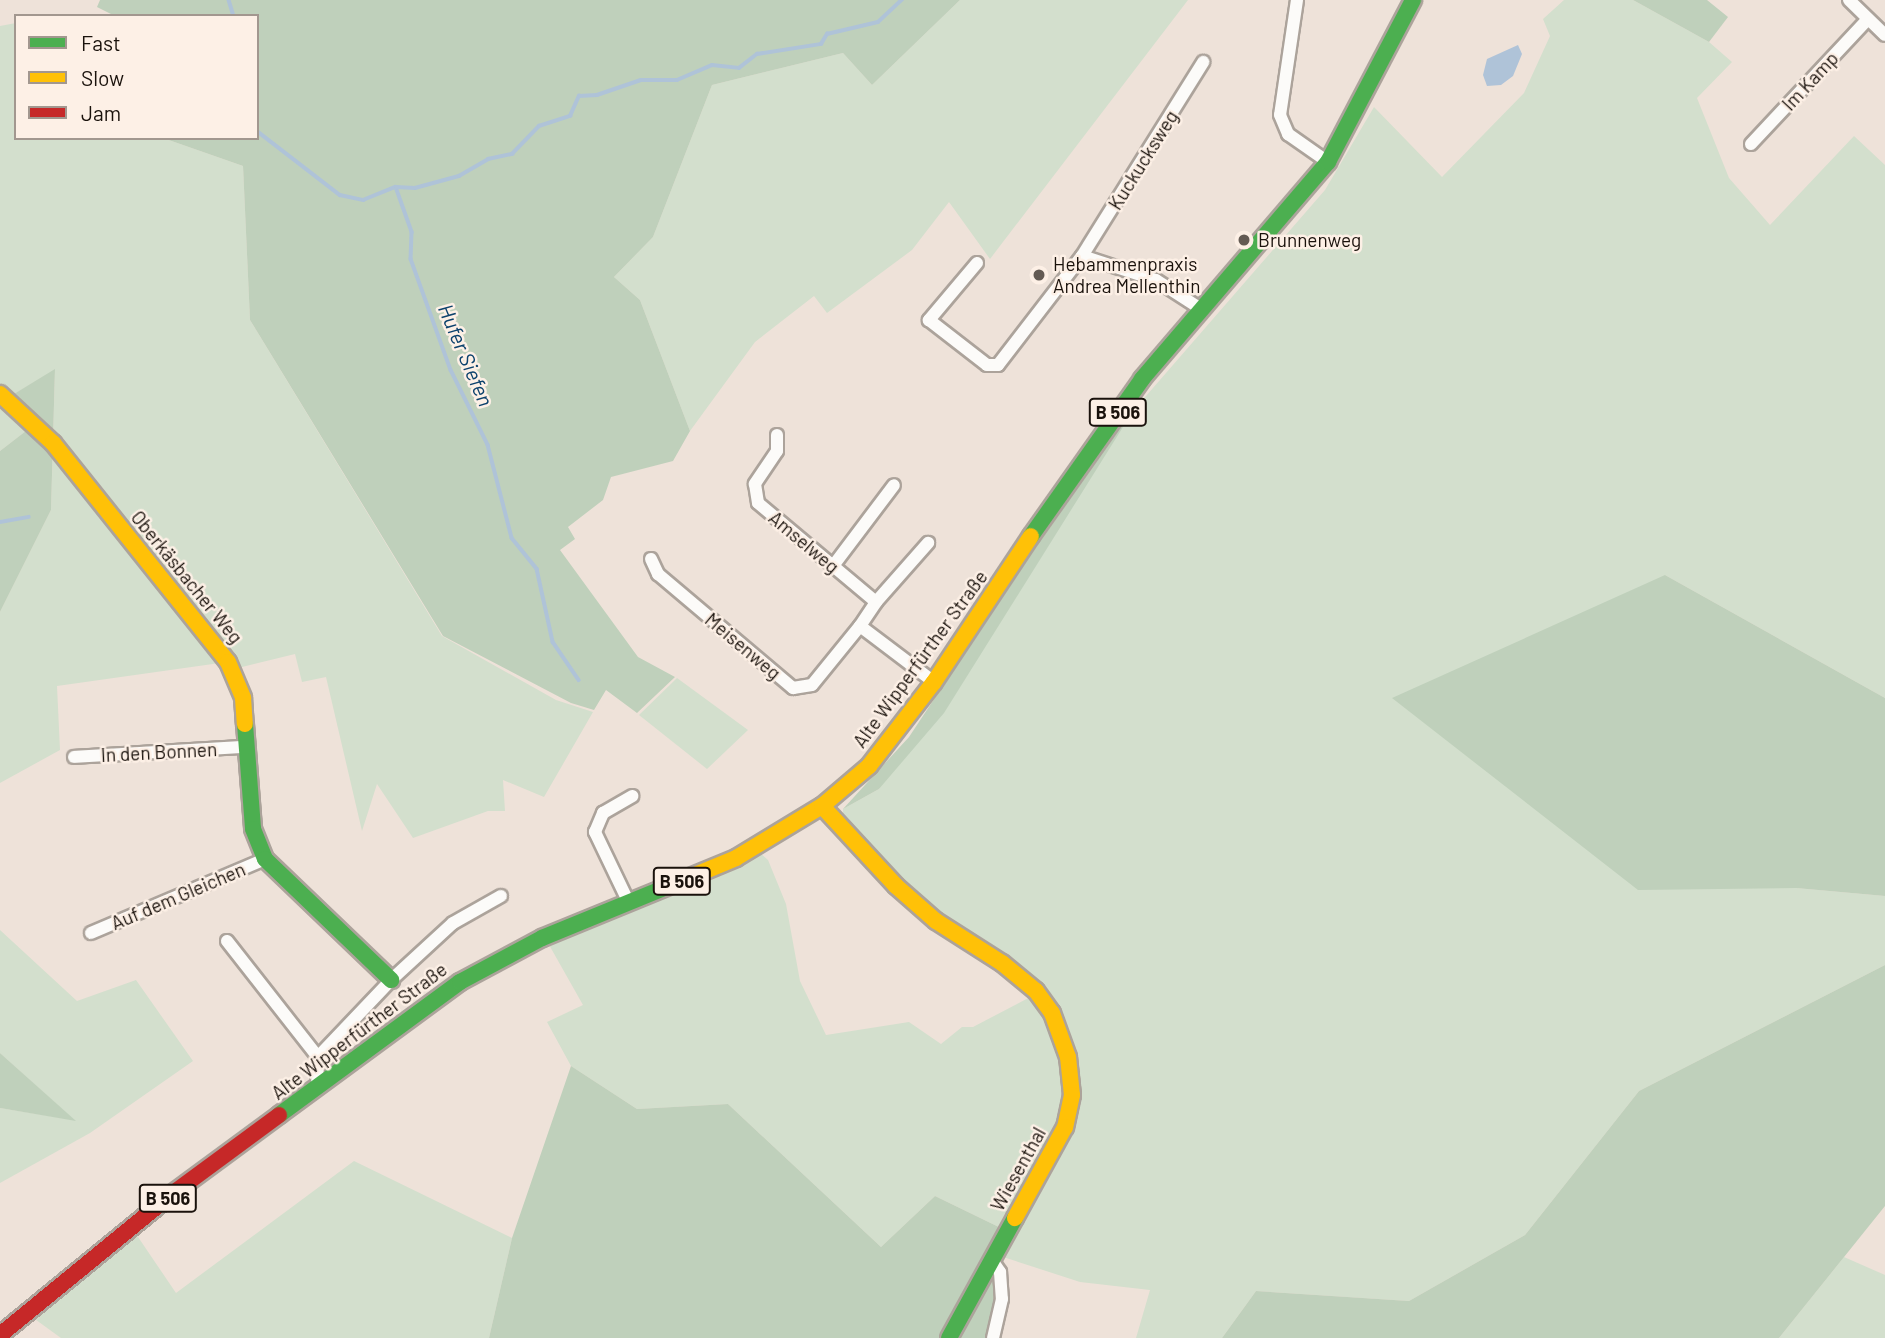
<!DOCTYPE html>
<html>
<head>
<meta charset="utf-8">
<style>
	body { margin:0 }
	#map { position:relative; width:1885px; height:1338px; overflow:hidden; background:#eee2d9; font-family:Barlow,sans-serif }
	div>[style] { position:absolute }
	.green>* { inset:0; background:#d3dfcd }
	.forest>* { inset:0; background:#bfd0bb }
	.water>* { inset:0; background:#afc3d8 }
	.stream>* { height:3.5px; margin:-1.75px; padding:0 1.75px; transform-origin:1.75px; border-radius:1.75px; background:#afc3d8 }
	.roads { filter:drop-shadow(2px 0 #aca39b) drop-shadow(-2px 0 #aca39b) drop-shadow(0 2px #aca39b) drop-shadow(0 -2px #aca39b) }
	.street>* { height:12px; margin:-6px; padding:0 6px; transform-origin:6px; border-radius:6px; background:#fcfbf9 }
	.fast>* { height:16px; margin:-8px; padding:0 8px; transform-origin:8px; border-radius:8px; background:#4caf50 }
	.slow>* { height:16px; margin:-8px; padding:0 8px; transform-origin:8px; border-radius:8px; background:#ffc107 }
	.jam>* { height:16px; margin:-8px; padding:0 8px; transform-origin:8px; border-radius:8px; background:#c62828 }
	.dots>* { width:19px; height:19px; translate:-50% -50%; box-sizing:border-box; border:4px solid #fdf0e6; border-radius:50% }
	span { translate:-50% -50%; white-space:nowrap; text-align:center; line-height:1.15; -webkit-text-stroke:5px #fdf0e6; paint-order:stroke }
	.shield-label span { padding:2px 5px; background:#fdf0e6; border:2px solid; border-radius:5px; -webkit-text-stroke-width:0 }
	.shield-label { font-size:18px; color:#1a120c; font-weight:700 }
	.street-label { font-size:19px; color:#1a120c }
	.poi-label { font-size:19px; color:#1a120c }
	.left { translate:0 -50%; text-align:left }
	.water-label { font-size:21px; color:#0c426d; font-style:italic }
	.legend { position:absolute; left:14px; top:14px; width:245px; height:126px; box-sizing:border-box; background:#fdf0e6; border:2px solid #a2978f; margin:0; padding:9px 12px; list-style:none; font-size:21px; color:#1a120c }
	.legend li { display:flex; align-items:center; gap:14px; height:35px }
	.legend b { width:35px; border:2px solid #a2978f }
</style>
</head>
<body>
<div id="map">
	<div class="green">
		<div style="clip-path:polygon(960px 0,1188px 0,990px 259px,949px 202px,912px 250px,827px 313px,814px 296px,755px 342px,690px 431px,640px 300px,614px 277px,653px 237px,712px 85px,843px 53px,872px 85px)"></div>
		<div style="clip-path:polygon(1564px 0,1633px 0,1709px 42px,1732px 62px,1697px 98px,1729px 178px,1770px 225px,1854px 136px,1885px 165px,1885px 698px,1665px 575px,1796px 888px,1885px 896px,1885px 965px,1639px 1091px,1525px 1235px,1409px 1301px,1256px 1291px,1222px 1338px,1136px 1338px,1150px 1290px,1080px 1282px,1000px 1256px,1070px 1128px,1058px 1010px,898px 884px,843px 820px,843px 809px,879px 789px,1133px 411px,1325px 190px,1374px 107px,1442px 177px,1524px 93px,1550px 36px,1543px 19px)"></div>
		<div style="clip-path:polygon(16px 23px,16px 138px,163px 138px,243px 166px,250px 320px,442px 636px,556px 700px,593px 712px,544px 797px,503px 780px,505px 811px,488px 811px,413px 838px,377px 784px,362px 831px,326px 677px,302px 682px,295px 654px,234px 669px,53px 441px,55px 370px,9px 397px,0 389px,0 26px)"></div>
		<div style="clip-path:polygon(0 393px,34px 425px,0 451px)"></div>
		<div style="clip-path:polygon(53px 443px,227px 662px,57px 686px,60px 750px,0 783px,0 612px,51px 510px)"></div>
		<div style="clip-path:polygon(677px 678px,748px 730px,707px 769px,639px 715px)"></div>
		<div style="clip-path:polygon(760px 853px,768px 860px,786px 904px,800px 981px,826px 1035px,909px 1022px,941px 1044px,962px 1027px,973px 1027px,1034px 995px,1048px 1015px,1062px 1056px,1066px 1095px,1060px 1124px,1005px 1230px,935px 1196px,881px 1247px,728px 1104px,637px 1109px,571px 1066px,547px 1022px,583px 1005px,548px 943px)"></div>
		<div style="clip-path:polygon(0 930px,77px 1001px,136px 980px,193px 1061px,90px 1133px,0 1183px,0 1108px,74px 1120px,0 1053px)"></div>
		<div style="clip-path:polygon(354px 1161px,512px 1238px,489px 1338px,61px 1338px,32px 1317px,136px 1234px,176px 1293px)"></div>
		<div style="clip-path:polygon(1844px 1257px,1885px 1275px,1885px 1338px,1779px 1338px)"></div>
	</div>
	<div class="forest">
		<div style="clip-path:polygon(100px 0,960px 0,872px 85px,843px 53px,712px 85px,653px 237px,614px 277px,640px 300px,690px 431px,673px 461px,611px 477px,603px 500px,568px 527px,575px 539px,560px 550px,638px 657px,675px 677px,637px 713px,606px 690px,594px 710px,571px 703px,443px 636px,250px 320px,243px 166px,163px 138px,257px 138px,257px 16px,115px 16px,97px 7px)"></div>
		<div style="clip-path:polygon(1633px 0,1707px 0,1728px 17px,1709px 42px)"></div>
		<div style="clip-path:polygon(55px 369px,51px 510px,0 612px,0 451px,35px 424px,9px 397px)"></div>
		<div style="clip-path:polygon(1133px 411px,944px 713px,879px 789px,843px 809px,909px 737px,1091px 462px)"></div>
		<div style="clip-path:polygon(1665px 575px,1885px 698px,1885px 896px,1796px 888px,1638px 890px,1392px 698px)"></div>
		<div style="clip-path:polygon(1885px 965px,1885px 1206px,1779px 1338px,1222px 1338px,1256px 1291px,1409px 1301px,1525px 1235px,1639px 1091px)"></div>
		<div style="clip-path:polygon(0 1053px,76px 1121px,0 1108px)"></div>
		<div style="clip-path:polygon(571px 1066px,637px 1109px,728px 1104px,881px 1247px,935px 1196px,1005px 1230px,990px 1259px,999px 1272px,992px 1338px,489px 1338px,512px 1238px)"></div>
	</div>
	<div class="water">
		<div style="clip-path:polygon(1518px 45px,1522px 54px,1513px 76px,1501px 85px,1487px 86px,1483px 75px,1487px 59px)"></div>
	</div>
	<div class="stream">
		<div style="left:229px;top:0;width:17px;rotate:73deg"></div>
		<div style="left:257px;top:131px;width:105px;rotate:37.6deg"></div>
		<div style="left:340px;top:195px;width:24px;rotate:12deg"></div>
		<div style="left:363px;top:200px;width:35px;rotate:-22deg"></div>
		<div style="left:396px;top:187px;width:48px;rotate:70.4deg"></div>
		<div style="left:412px;top:232px;width:27px;rotate:92deg"></div>
		<div style="left:411px;top:259px;width:118px;rotate:70.2deg"></div>
		<div style="left:451px;top:370px;width:84px;rotate:63.7deg"></div>
		<div style="left:488px;top:445px;width:96px;rotate:75.5deg"></div>
		<div style="left:512px;top:538px;width:40px;rotate:51deg"></div>
		<div style="left:537px;top:569px;width:75px;rotate:77.6deg"></div>
		<div style="left:553px;top:642px;width:46px;rotate:55.6deg"></div>
		<div style="left:396px;top:187px;width:19px;rotate:3deg"></div>
		<div style="left:415px;top:188px;width:46px;rotate:-15.3deg"></div>
		<div style="left:459px;top:176px;width:34px;rotate:-30deg"></div>
		<div style="left:488px;top:159px;width:25px;rotate:-12deg"></div>
		<div style="left:512px;top:154px;width:39px;rotate:-46deg"></div>
		<div style="left:539px;top:126px;width:33px;rotate:-18deg"></div>
		<div style="left:570px;top:116px;width:22px;rotate:-66deg"></div>
		<div style="left:579px;top:96px;width:18px;rotate:-3deg"></div>
		<div style="left:597px;top:95px;width:46px;rotate:-18.8deg"></div>
		<div style="left:641px;top:80px;width:36px"></div>
		<div style="left:677px;top:80px;width:38px;rotate:-23deg"></div>
		<div style="left:712px;top:65px;width:27px;rotate:6deg"></div>
		<div style="left:739px;top:68px;width:23px;rotate:-38deg"></div>
		<div style="left:757px;top:54px;width:65px;rotate:-8.9deg"></div>
		<div style="left:821px;top:44px;width:12px;rotate:-59deg"></div>
		<div style="left:827px;top:34px;width:52px;rotate:-13.2deg"></div>
		<div style="left:878px;top:22px;width:33px;rotate:-43deg"></div>
		<div style="left:0;top:522px;width:29px;rotate:-10deg"></div>
	</div>
	<div class="roads">
		<div class="street">
			<div style="left:1297px;top:0;width:116px;rotate:98.4deg"></div>
			<div style="left:1280px;top:115px;width:21px;rotate:67deg"></div>
			<div style="left:1288px;top:134px;width:49px;rotate:35deg"></div>
			<div style="left:1849px;top:0;width:50px;rotate:44.2deg"></div>
			<div style="left:1751px;top:144px;width:171px;rotate:-46.9deg"></div>
			<div style="left:1082px;top:256px;width:229px;rotate:-58deg"></div>
			<div style="left:977px;top:263px;width:75px;rotate:130.1deg"></div>
			<div style="left:929px;top:320px;width:73px;rotate:37.8deg"></div>
			<div style="left:987px;top:365px;width:11px"></div>
			<div style="left:998px;top:365px;width:138px;rotate:-52.4deg"></div>
			<div style="left:1082px;top:256px;width:78px;rotate:18deg"></div>
			<div style="left:1156px;top:280px;width:54px;rotate:32.8deg"></div>
			<div style="left:777px;top:435px;width:16px;rotate:90deg"></div>
			<div style="left:777px;top:451px;width:40px;rotate:124deg"></div>
			<div style="left:755px;top:484px;width:19px;rotate:81deg"></div>
			<div style="left:758px;top:503px;width:154px;rotate:40deg"></div>
			<div style="left:651px;top:559px;width:17px;rotate:65deg"></div>
			<div style="left:658px;top:574px;width:177px;rotate:40.2deg"></div>
			<div style="left:793px;top:688px;width:19px;rotate:-9deg"></div>
			<div style="left:812px;top:685px;width:76px;rotate:-50.9deg"></div>
			<div style="left:860px;top:626px;width:93px;rotate:37.1deg"></div>
			<div style="left:833px;top:566px;width:101px;rotate:-53deg"></div>
			<div style="left:860px;top:626px;width:29px;rotate:-56deg"></div>
			<div style="left:876px;top:602px;width:79px;rotate:-48.6deg"></div>
			<div style="left:74px;top:757px;width:170px;rotate:-3.4deg"></div>
			<div style="left:629px;top:903px;width:79px;rotate:-115.6deg"></div>
			<div style="left:595px;top:832px;width:21px;rotate:-67deg"></div>
			<div style="left:603px;top:813px;width:34px;rotate:-30deg"></div>
			<div style="left:91px;top:933px;width:189px;rotate:-23deg"></div>
			<div style="left:227px;top:941px;width:147px;rotate:51.9deg"></div>
			<div style="left:317px;top:1088px;width:31px;rotate:-88deg"></div>
			<div style="left:318px;top:1057px;width:106px;rotate:-46.5deg"></div>
			<div style="left:391px;top:980px;width:84px;rotate:-42.6deg"></div>
			<div style="left:453px;top:923px;width:55px;rotate:-29.4deg"></div>
			<div style="left:991px;top:1259px;width:16px;rotate:55deg"></div>
			<div style="left:1000px;top:1272px;width:27px;rotate:86deg"></div>
			<div style="left:1002px;top:1299px;width:40px;rotate:103deg"></div>
		</div>
		<div class="fast">
			<div style="left:1031px;top:536px;width:192px;rotate:-54.7deg"></div>
			<div style="left:1142px;top:379px;width:286px;rotate:-49.4deg"></div>
			<div style="left:1328px;top:162px;width:183px;rotate:-62.3deg"></div>
			<div style="left:245px;top:724px;width:105px;rotate:85.6deg"></div>
			<div style="left:253px;top:829px;width:32px;rotate:68deg"></div>
			<div style="left:265px;top:859px;width:175px;rotate:43.8deg"></div>
			<div style="left:279px;top:1115px;width:225px;rotate:-36.3deg"></div>
			<div style="left:460px;top:982px;width:93px;rotate:-28.2deg"></div>
			<div style="left:542px;top:938px;width:158px;rotate:-22.3deg"></div>
			<div style="left:949px;top:1338px;width:137px;rotate:-61.2deg"></div>
		</div>
		<div class="slow">
			<div style="left:0;top:394px;width:72px;rotate:42.8deg"></div>
			<div style="left:53px;top:443px;width:280px;rotate:51.4deg"></div>
			<div style="left:228px;top:662px;width:39px;rotate:67deg"></div>
			<div style="left:243px;top:698px;width:26px;rotate:86deg"></div>
			<div style="left:822px;top:806px;width:109px;rotate:47.2deg"></div>
			<div style="left:896px;top:886px;width:53px;rotate:41.2deg"></div>
			<div style="left:936px;top:921px;width:78px;rotate:32.5deg"></div>
			<div style="left:1002px;top:963px;width:44px;rotate:39.5deg"></div>
			<div style="left:1036px;top:991px;width:27px;rotate:54deg"></div>
			<div style="left:1052px;top:1013px;width:47px;rotate:70deg"></div>
			<div style="left:1068px;top:1057px;width:38px;rotate:84deg"></div>
			<div style="left:1072px;top:1095px;width:33px;rotate:102deg"></div>
			<div style="left:1065px;top:1127px;width:104px;rotate:118.8deg"></div>
			<div style="left:688px;top:878px;width:52px;rotate:-22.6deg"></div>
			<div style="left:736px;top:858px;width:100px;rotate:-31.2deg"></div>
			<div style="left:822px;top:806px;width:62px;rotate:-40.4deg"></div>
			<div style="left:869px;top:766px;width:106px;rotate:-52.3deg"></div>
			<div style="left:934px;top:682px;width:175px;rotate:-56.4deg"></div>
		</div>
		<div class="jam">
			<div style="left:0;top:1335px;width:222px;rotate:-39.3deg"></div>
			<div style="left:172px;top:1194px;width:133px;rotate:-36.4deg"></div>
		</div>
	</div>
	<div class="dots">
		<div style="left:1244px;top:240px;background:#645b54"></div>
		<div style="left:1039px;top:275px;background:#645b54"></div>
	</div>
	<div class="shield-label">
		<span style="left:1118px;top:412px">B 506</span>
		<span style="left:682px;top:881px">B 506</span>
		<span style="left:168px;top:1198px">B 506</span>
	</div>
	<div class="street-label">
		<span style="left:1810px;top:81px;rotate:-47deg">Im Kamp</span>
		<span style="left:1143px;top:160px;rotate:-58deg">Kuckucksweg</span>
		<span style="left:804px;top:542px;rotate:40deg">Amselweg</span>
		<span style="left:187px;top:577px;rotate:51deg">Oberkäsbacher Weg</span>
		<span style="left:743px;top:646px;rotate:40deg">Meisenweg</span>
		<span style="left:920px;top:659px;rotate:-54deg">Alte Wipperfürther Straße</span>
		<span style="left:159px;top:752px;rotate:-3deg">In den Bonnen</span>
		<span style="left:178px;top:896px;rotate:-23deg">Auf dem Gleichen</span>
		<span style="left:359px;top:1031px;rotate:-37deg">Alte Wipperfürther Straße</span>
		<span style="left:1018px;top:1169px;rotate:-61deg">Wiesenthal</span>
	</div>
	<div class="poi-label">
		<span class="left" style="left:1258px;top:240px">Brunnenweg</span>
		<span class="left" style="left:1053px;top:275px">Hebammenpraxis<br>Andrea Mellenthin</span>
	</div>
	<div class="water-label">
		<span style="left:466px;top:355px;rotate:67deg">Hufer Siefen</span>
	</div>
	<ul class="legend">
	<li><b style="height:9px;background:#4caf50"></b>Fast</li>
	<li><b style="height:9px;background:#ffc107"></b>Slow</li>
	<li><b style="height:9px;background:#c62828"></b>Jam</li>
	</ul>
</div>
</body>
</html>
